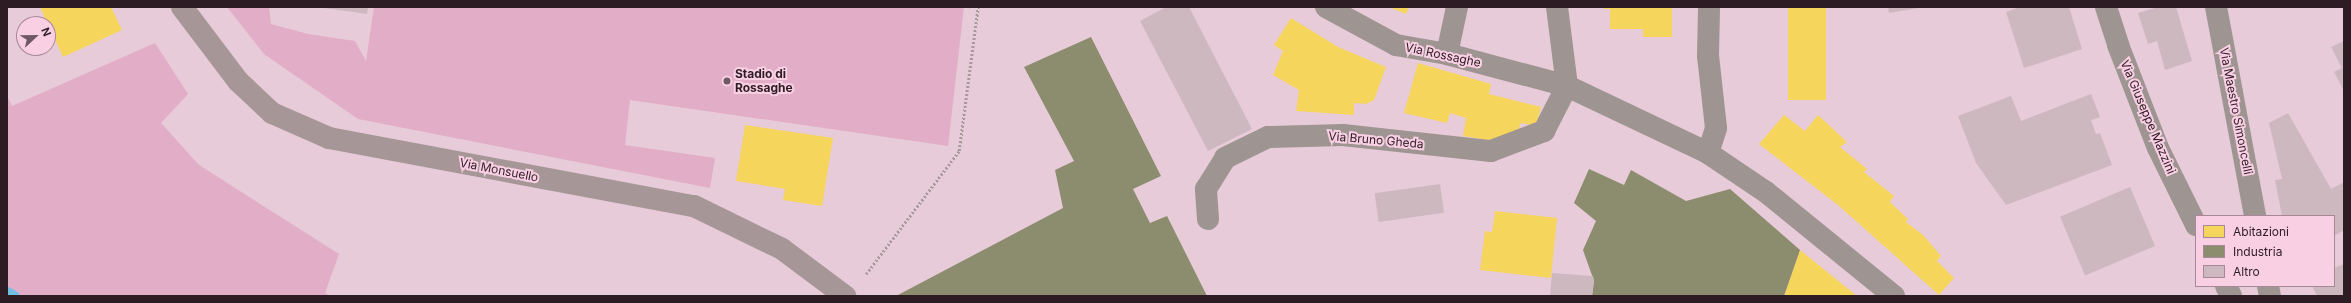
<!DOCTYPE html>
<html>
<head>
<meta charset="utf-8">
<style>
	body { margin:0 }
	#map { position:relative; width:2351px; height:303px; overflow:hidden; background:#e7cbd8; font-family:Inter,sans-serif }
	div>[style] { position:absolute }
	.green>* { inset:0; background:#e2adc6 }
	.homes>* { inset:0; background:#f6d55c; transform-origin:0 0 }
	.industry>* { inset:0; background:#8c8c6e }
	.stream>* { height:11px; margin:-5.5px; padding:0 5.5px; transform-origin:5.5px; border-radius:5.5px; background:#72bde2 }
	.building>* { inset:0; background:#ceb8bf; transform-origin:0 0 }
	.path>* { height:2.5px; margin-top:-1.25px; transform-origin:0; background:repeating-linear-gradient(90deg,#a7999b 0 2px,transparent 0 4px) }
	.minor>* { height:22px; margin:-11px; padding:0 11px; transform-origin:11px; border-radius:11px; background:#9e9491 }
	.major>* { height:22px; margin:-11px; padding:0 11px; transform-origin:11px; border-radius:11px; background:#a69697 }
	.dots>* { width:11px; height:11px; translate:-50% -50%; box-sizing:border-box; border:2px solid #f9d0e3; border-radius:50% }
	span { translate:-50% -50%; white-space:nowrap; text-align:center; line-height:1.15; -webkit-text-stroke:4px #f9d0e3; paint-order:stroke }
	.street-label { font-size:12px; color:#2e1c25 }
	.poi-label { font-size:12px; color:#2e1c25; font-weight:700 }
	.left { translate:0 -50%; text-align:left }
	.frame { position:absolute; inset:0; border:8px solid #2e1c25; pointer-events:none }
	.legend { position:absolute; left:2195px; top:215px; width:140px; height:72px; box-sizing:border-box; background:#f9d0e3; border:1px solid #a88897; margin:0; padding:5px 7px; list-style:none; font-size:12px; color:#2e1c25 }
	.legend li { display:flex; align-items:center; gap:8px; height:20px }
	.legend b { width:20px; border:1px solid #a88897 }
	.north { position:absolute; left:16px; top:16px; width:40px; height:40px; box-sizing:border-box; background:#f9d0e3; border:1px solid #a88897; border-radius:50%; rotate:68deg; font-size:11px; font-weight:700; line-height:16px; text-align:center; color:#2e1c25 }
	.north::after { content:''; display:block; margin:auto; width:14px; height:18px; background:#6f5964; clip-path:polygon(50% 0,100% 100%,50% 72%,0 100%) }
</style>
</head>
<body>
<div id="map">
	<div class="green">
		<div style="clip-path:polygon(227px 7px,269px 7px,271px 24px,308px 34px,355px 41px,366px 61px,374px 7px,964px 7px,948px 146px,630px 100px,625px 145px,715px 158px,710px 188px,358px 119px,264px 54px)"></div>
		<div style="clip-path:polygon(155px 43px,188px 94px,161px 123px,199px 165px,339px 254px,325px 293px,330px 296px,7px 296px,7px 96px,12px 106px)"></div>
	</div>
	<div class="homes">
		<div style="clip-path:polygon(40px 7px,111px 7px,122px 30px,63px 57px)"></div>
		<div style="clip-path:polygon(1389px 7px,1409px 7px,1406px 14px)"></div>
		<div style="clip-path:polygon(1604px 7px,1672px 7px,1672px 37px,1643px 37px,1643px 29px,1610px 29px,1610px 9px,1604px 9px)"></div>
		<div style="left:1788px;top:7px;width:38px;height:93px"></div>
		<div style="clip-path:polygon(1291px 18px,1338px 47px,1386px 67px,1374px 100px,1366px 104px,1354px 103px,1354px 115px,1296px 111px,1299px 90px,1273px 75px,1283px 51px,1274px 45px)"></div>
		<div style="clip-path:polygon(1418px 63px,1491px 84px,1489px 94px,1541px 107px,1536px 126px,1521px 123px,1517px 133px,1488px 140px,1463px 136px,1466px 118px,1450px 113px,1447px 123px,1404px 113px)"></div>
		<div style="clip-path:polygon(1784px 115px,1805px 131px,1818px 115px,1847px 142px,1840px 147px,1867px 169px,1864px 172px,1894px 196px,1890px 202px,1908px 219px,1906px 222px,1923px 235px,1941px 256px,1937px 261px,1954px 278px,1939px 295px,1838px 205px,1759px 144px)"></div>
		<div style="clip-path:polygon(745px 125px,833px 138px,822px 206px,783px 200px,785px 189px,736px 181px)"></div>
		<div style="clip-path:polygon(1495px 211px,1557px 218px,1551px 278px,1480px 270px,1485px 231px,1492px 232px)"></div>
		<div style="clip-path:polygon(1800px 250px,1857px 296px,1784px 296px)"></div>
	</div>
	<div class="industry">
		<div style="clip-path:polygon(1091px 37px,1161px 176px,1133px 189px,1150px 223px,1167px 216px,1207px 296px,896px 296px,1063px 208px,1055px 170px,1074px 161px,1024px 67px)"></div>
		<div style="clip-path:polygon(1589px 169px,1624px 185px,1631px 170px,1686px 201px,1730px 189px,1800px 250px,1784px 296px,1592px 296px,1594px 281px,1583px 250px,1596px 221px,1574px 203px)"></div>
	</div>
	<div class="stream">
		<div style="left:7px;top:292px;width:8px;rotate:30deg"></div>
	</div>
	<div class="building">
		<div style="clip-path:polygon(317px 7px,368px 7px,367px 14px)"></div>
		<div style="clip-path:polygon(1166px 7px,1189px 7px,1252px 129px,1208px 151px,1140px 21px)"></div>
		<div style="clip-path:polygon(1888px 7px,1919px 7px,1919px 8px,1889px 13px)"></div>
		<div style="clip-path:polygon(2020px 7px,2069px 7px,2082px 49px,2024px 68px,2006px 12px)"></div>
		<div style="clip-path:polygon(2158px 7px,2176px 7px,2192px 61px,2165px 70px,2157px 41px,2148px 44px,2138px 13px)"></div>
		<div style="clip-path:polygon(2344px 41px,2344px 91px,2334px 72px,2342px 68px,2331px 47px)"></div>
		<div style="clip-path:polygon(2091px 94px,2100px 117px,2091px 120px,2096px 134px,2100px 133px,2112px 165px,2006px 205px,1976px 163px,1958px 116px,2011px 96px,2021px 121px)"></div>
		<div style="clip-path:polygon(2288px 113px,2331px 189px,2344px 182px,2344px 230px,2334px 236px,2334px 216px,2282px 216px,2275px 180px,2282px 179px,2269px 123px)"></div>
		<div style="left:1440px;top:184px;width:29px;height:66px;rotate:82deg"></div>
		<div style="left:2130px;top:187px;width:64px;height:76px;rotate:67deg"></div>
		<div style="clip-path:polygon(2344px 264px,2344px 296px,2317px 296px,2312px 286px,2334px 286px,2334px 268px)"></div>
		<div style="clip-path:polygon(1552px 273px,1593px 276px,1594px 281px,1592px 296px,1550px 296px)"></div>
	</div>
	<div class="path">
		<div style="left:866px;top:274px;width:154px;rotate:-52.9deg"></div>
		<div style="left:959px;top:151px;width:145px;rotate:-82.5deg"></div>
	</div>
	<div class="minor">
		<div style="left:1326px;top:7px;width:80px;rotate:28.5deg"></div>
		<div style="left:1396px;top:45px;width:52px;rotate:10deg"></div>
		<div style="left:1447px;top:54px;width:124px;rotate:14.9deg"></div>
		<div style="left:1567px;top:86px;width:156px;rotate:25.4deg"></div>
		<div style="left:1708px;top:153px;width:70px;rotate:33.9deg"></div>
		<div style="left:1766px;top:192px;width:165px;rotate:39.1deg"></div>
		<div style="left:2106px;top:7px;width:40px;rotate:72deg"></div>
		<div style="left:2118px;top:45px;width:110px;rotate:68.8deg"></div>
		<div style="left:2158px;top:148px;width:86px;rotate:63.7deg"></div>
		<div style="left:2216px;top:7px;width:213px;rotate:79.4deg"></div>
		<div style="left:1447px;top:54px;width:48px;rotate:-78deg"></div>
		<div style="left:1708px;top:153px;width:26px;rotate:-72deg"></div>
		<div style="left:1716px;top:128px;width:72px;rotate:-96.3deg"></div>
		<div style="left:1708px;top:56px;width:49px;rotate:-88.8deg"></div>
		<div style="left:1208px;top:219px;width:30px;rotate:-94deg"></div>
		<div style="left:1206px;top:189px;width:36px;rotate:-58deg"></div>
		<div style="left:1225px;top:158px;width:48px;rotate:-26deg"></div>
		<div style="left:1268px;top:137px;width:75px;rotate:-1.5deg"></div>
		<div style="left:1343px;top:135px;width:149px;rotate:6.2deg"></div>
		<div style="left:1491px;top:151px;width:57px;rotate:-20.7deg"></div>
		<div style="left:1544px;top:131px;width:51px;rotate:-62.9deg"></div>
		<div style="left:1567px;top:86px;width:80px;rotate:-97.2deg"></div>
		<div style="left:2226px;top:286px;width:11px;rotate:63deg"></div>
		<div style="left:2268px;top:286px;width:10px;rotate:79deg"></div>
	</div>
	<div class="major">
		<div style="left:182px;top:7px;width:93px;rotate:52.9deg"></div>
		<div style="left:238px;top:81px;width:47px;rotate:43.3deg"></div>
		<div style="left:272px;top:113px;width:62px;rotate:23.7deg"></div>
		<div style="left:329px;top:138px;width:371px;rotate:10.6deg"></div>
		<div style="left:694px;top:206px;width:98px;rotate:26deg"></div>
		<div style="left:782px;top:249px;width:79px;rotate:36.7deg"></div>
	</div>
	<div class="dots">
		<div style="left:727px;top:81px;background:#6f5964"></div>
	</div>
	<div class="street-label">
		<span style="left:1443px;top:55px;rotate:12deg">Via Rossaghe</span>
		<span style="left:2236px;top:111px;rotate:79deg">Via Maestro Simoncelli</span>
		<span style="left:2148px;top:117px;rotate:67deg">Via Giuseppe Mazzini</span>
		<span style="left:1376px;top:140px;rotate:5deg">Via Bruno Gheda</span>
		<span style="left:499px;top:170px;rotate:11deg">Via Monsuello</span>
	</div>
	<div class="poi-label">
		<span class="left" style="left:735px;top:81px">Stadio di<br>Rossaghe</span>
	</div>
	<div class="frame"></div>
	<ul class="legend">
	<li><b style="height:11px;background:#f6d55c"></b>Abitazioni</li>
	<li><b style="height:11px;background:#8c8c6e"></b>Industria</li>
	<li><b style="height:11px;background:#ceb8bf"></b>Altro</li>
	</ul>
	<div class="north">N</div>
</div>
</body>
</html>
